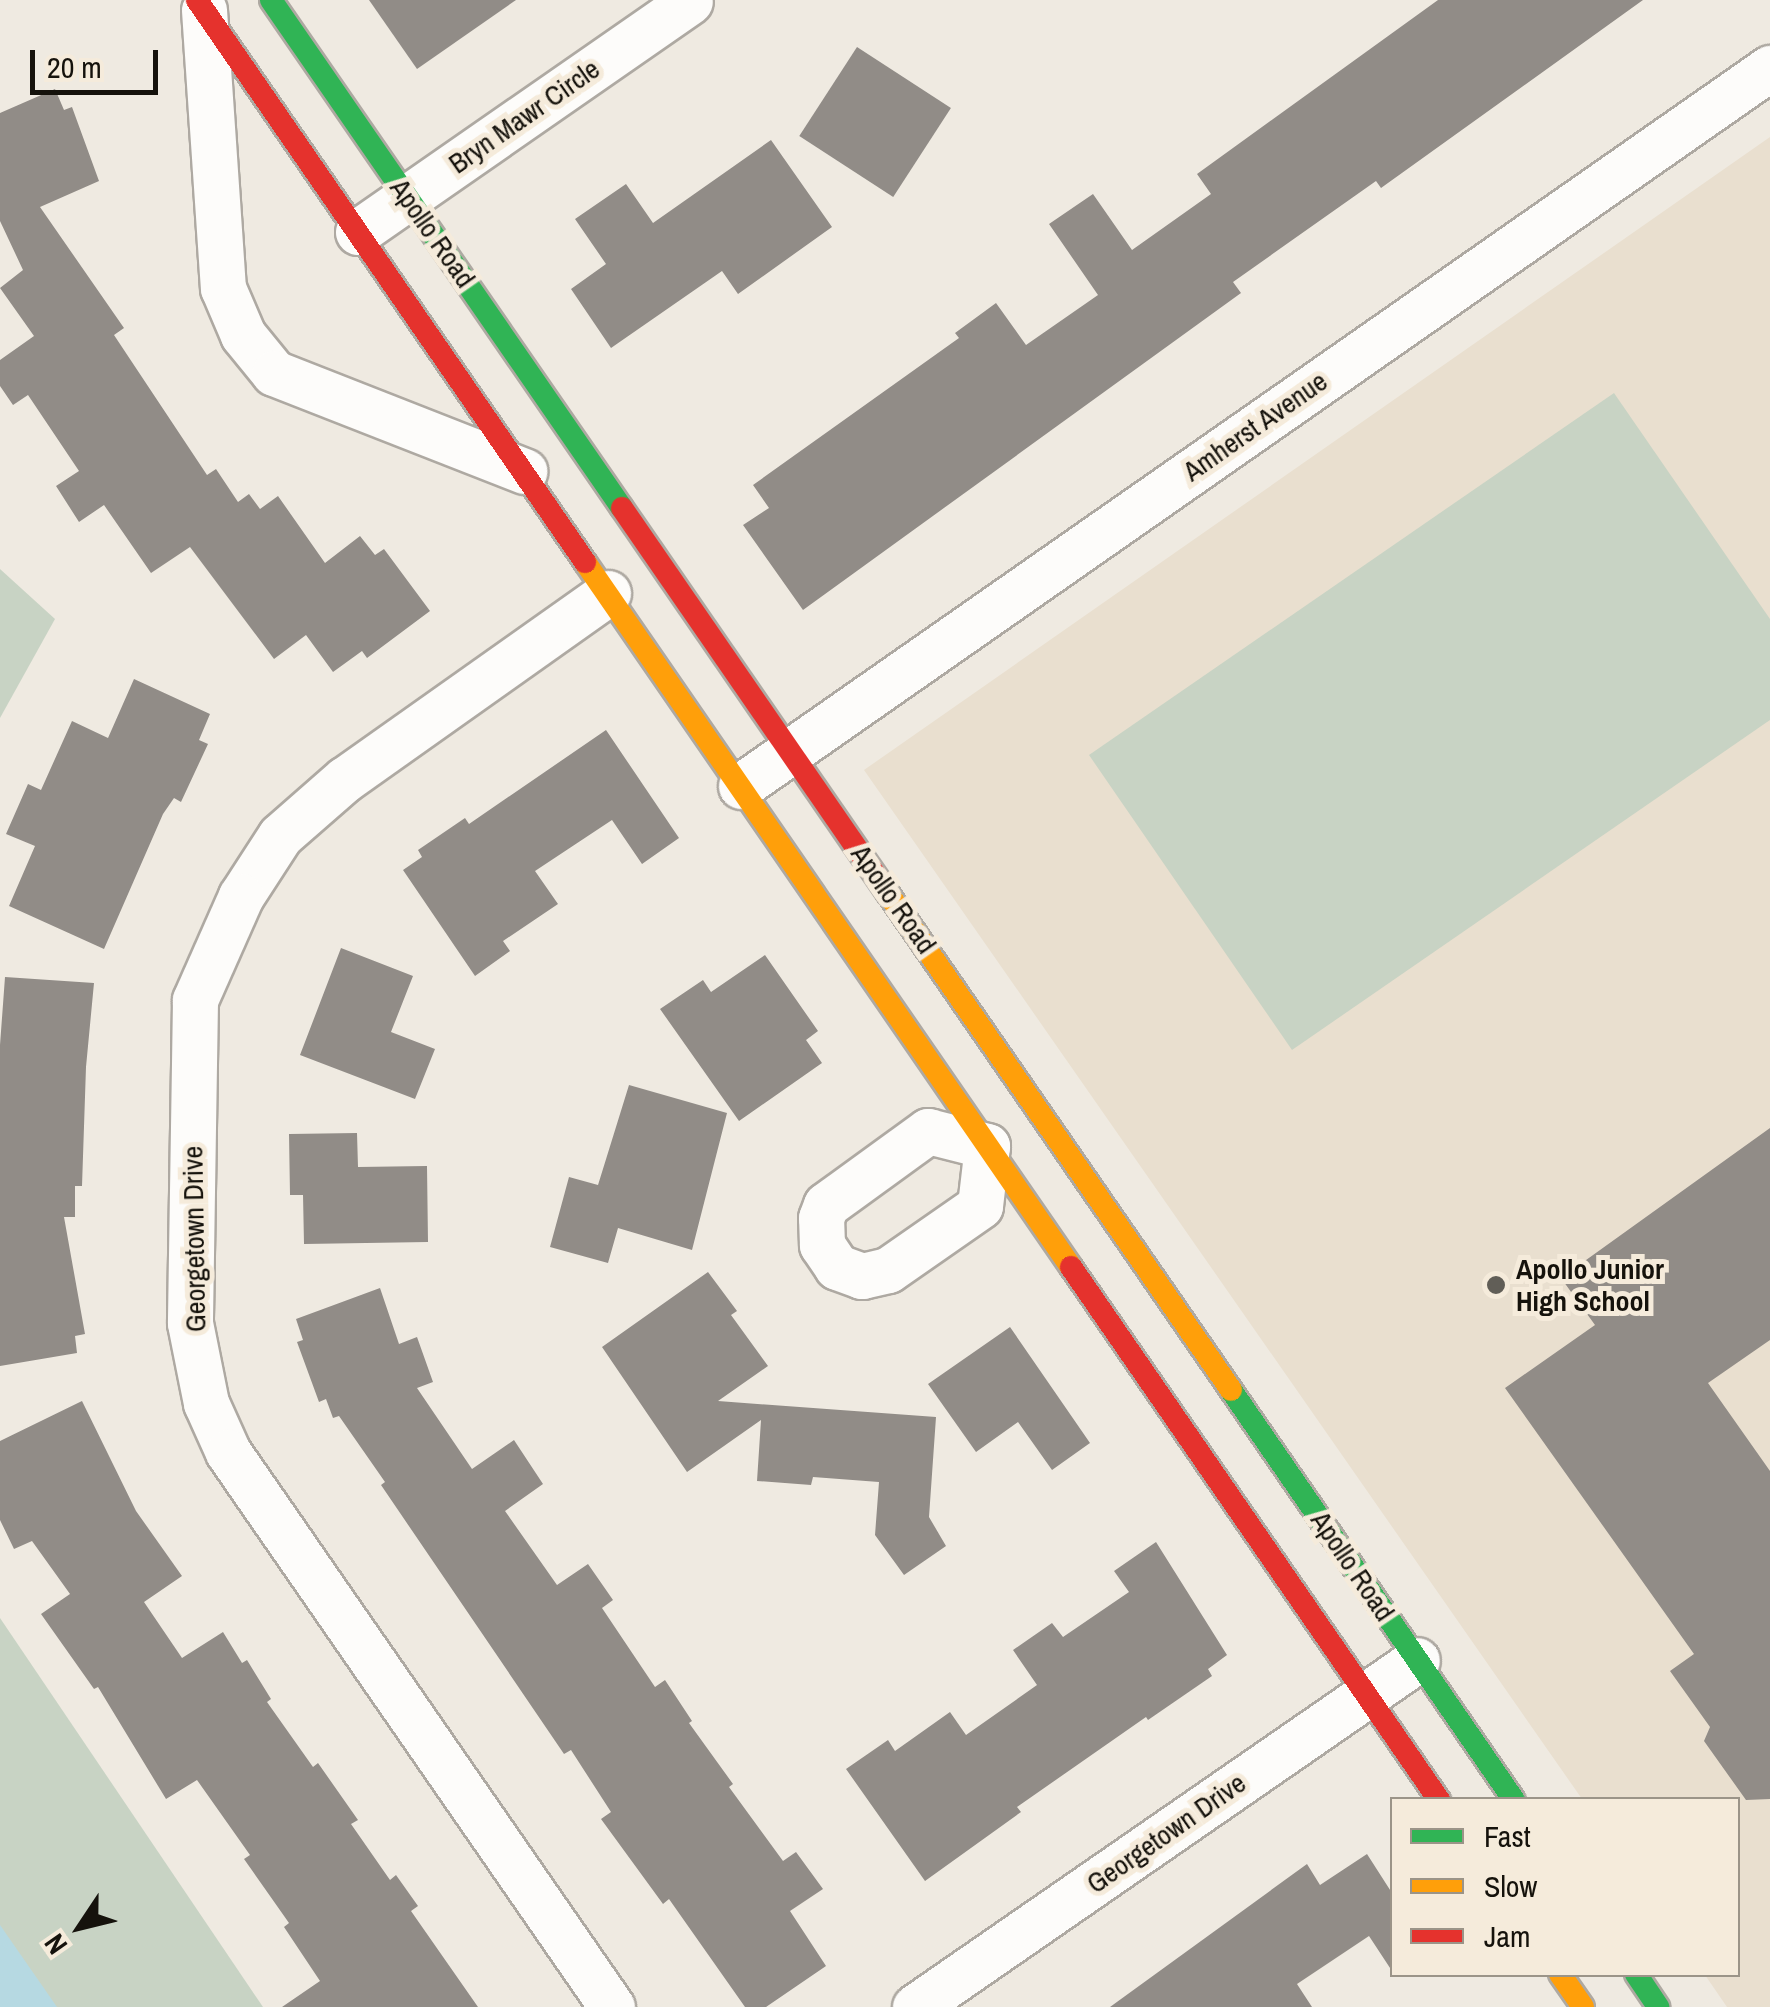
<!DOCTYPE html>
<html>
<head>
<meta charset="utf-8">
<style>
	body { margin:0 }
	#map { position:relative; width:1770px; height:2007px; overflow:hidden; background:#efeae1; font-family:"Archivo Narrow",sans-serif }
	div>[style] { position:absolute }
	.built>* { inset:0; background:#e9dfcf }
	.green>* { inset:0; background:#c8d3c4 }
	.water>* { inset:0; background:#b6d9e2 }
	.building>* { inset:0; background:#918c87; transform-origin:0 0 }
	.roads { filter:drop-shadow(2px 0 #aea9a2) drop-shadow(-2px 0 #aea9a2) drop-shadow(0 2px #aea9a2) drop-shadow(0 -2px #aea9a2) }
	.street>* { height:45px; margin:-22.5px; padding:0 22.5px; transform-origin:22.5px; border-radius:22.5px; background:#fdfcfa }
	.fast>* { height:22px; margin:-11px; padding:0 11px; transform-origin:11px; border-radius:11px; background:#30b455 }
	.slow>* { height:22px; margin:-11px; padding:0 11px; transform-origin:11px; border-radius:11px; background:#ff9f0a }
	.jam>* { height:22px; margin:-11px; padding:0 11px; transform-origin:11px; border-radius:11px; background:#e5322d }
	.dots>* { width:28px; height:28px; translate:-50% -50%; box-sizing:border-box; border:5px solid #f5ebdb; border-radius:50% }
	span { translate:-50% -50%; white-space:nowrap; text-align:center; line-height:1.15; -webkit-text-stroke:10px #f5ebdb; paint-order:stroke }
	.street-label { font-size:28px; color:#15120c }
	.poi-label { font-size:28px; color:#15120c; font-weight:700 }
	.left { translate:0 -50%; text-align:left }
	.legend { position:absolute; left:1390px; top:1797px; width:350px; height:180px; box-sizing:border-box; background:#f5ebdb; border:2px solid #9b9488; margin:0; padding:12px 18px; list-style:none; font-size:30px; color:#15120c }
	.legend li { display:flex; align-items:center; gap:20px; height:50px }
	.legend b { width:50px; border:2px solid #9b9488 }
	.north { position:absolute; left:30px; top:1877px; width:100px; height:100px; -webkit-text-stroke:8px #f5ebdb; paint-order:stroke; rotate:235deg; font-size:28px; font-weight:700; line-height:40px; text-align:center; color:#15120c }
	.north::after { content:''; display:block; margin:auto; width:35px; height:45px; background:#15120c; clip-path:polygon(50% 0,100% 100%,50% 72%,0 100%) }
	.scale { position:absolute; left:30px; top:50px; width:128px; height:45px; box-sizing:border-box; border:5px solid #15120c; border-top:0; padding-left:12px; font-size:30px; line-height:35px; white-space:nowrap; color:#15120c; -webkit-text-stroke:8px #f5ebdb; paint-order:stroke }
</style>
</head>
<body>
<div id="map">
	<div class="built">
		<div style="clip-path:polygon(1770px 137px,1770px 2007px,1727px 2007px,1705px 1975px,1738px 1974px,1738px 1800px,1582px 1799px,864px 770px)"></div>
	</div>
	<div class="green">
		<div style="clip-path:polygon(1614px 393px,1770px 619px,1770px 720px,1292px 1050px,1089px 755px)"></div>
		<div style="clip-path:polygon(0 569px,55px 619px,0 718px)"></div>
		<div style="clip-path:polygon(0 1618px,263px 2007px,0 2007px)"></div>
	</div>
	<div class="water">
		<div style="clip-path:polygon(0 1925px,57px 2007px,0 2007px)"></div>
	</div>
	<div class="building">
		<div style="clip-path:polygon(369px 0,516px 0,417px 69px)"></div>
		<div style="clip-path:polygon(1438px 0,1643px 0,1381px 188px,1376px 181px,1233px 282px,1241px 293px,803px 610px,743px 525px,769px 508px,753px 485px,959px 338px,955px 333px,996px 303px,1026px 345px,1098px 295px,1049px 224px,1093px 194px,1132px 250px,1211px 194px,1197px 174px)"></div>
		<div style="left:857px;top:47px;width:112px;height:106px;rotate:33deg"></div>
		<div style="clip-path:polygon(55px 89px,64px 110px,72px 107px,99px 181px,40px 207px,124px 328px,114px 335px,207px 475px,216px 469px,238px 502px,249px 494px,260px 509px,278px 496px,325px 563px,360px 536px,375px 555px,384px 549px,430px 611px,367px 658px,362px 651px,333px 672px,306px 635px,274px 659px,190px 547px,151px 573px,104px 505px,79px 522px,56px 486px,79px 471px,28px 395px,13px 405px,0 386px,0 360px,34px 336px,0 288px,23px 270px,0 221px,0 113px)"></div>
		<div style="clip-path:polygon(771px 140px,832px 227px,738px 294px,722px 271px,611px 348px,571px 289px,606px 264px,575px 219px,626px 184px,653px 223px)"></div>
		<div style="clip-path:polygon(134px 679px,210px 714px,199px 740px,208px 744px,181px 802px,174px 798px,163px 814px,104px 949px,9px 906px,35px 846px,6px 834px,28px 784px,41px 790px,72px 721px,108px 738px)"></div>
		<div style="clip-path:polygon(606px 730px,679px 838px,642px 864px,612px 820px,535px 871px,558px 904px,503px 941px,510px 951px,475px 976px,403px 870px,422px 857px,418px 850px,465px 818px,469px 824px)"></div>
		<div style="clip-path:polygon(341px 948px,413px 976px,391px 1032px,435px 1049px,415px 1099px,300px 1055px)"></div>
		<div style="clip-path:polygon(765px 955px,818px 1031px,806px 1040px,822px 1063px,739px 1121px,660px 1009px,703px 980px,711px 992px)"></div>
		<div style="clip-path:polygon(5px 977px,94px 983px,86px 1067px,82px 1186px,75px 1186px,75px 1217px,64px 1217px,85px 1334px,75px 1336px,77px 1353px,0 1366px,0 1045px)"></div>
		<div style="clip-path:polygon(629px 1085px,727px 1113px,692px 1250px,618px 1228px,608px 1263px,550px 1247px,569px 1177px,598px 1185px)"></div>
		<div style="clip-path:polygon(1770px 1128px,1770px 1340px,1708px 1383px,1770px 1471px,1770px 1799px,1746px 1800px,1704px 1741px,1710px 1727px,1670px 1671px,1694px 1654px,1505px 1388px,1595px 1325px,1561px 1278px)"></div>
		<div style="clip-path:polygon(357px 1133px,358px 1167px,427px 1166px,428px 1242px,304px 1244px,303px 1195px,290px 1195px,289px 1134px)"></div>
		<div style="clip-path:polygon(708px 1272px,737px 1311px,731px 1315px,768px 1366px,718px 1401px,936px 1417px,929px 1517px,946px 1546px,904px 1575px,875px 1535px,879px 1482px,813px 1477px,811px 1485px,757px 1481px,761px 1420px,687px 1472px,602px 1347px)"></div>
		<div style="clip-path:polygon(380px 1288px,399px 1344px,417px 1337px,433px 1382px,417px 1388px,472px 1469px,514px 1440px,543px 1484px,505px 1511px,557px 1585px,588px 1564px,613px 1600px,602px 1608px,655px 1687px,665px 1680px,692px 1721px,689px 1723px,733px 1784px,729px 1787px,783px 1861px,796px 1852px,823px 1889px,790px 1911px,826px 1966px,766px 2007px,745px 2007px,669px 1899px,663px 1904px,601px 1819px,611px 1812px,571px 1750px,564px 1754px,381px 1485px,385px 1482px,339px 1416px,333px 1418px,326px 1399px,319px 1402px,297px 1342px,303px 1340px,296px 1319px)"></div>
		<div style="clip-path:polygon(1010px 1327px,1090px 1443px,1052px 1470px,1018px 1422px,976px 1452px,928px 1384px)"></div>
		<div style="clip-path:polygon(82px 1401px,136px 1511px,182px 1576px,144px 1602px,182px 1658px,223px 1632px,242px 1663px,247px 1660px,271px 1699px,267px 1702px,313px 1767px,318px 1763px,358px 1820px,351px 1824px,390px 1880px,396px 1875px,418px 1906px,411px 1911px,478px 2007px,282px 2007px,320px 1981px,284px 1927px,289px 1923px,244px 1859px,250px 1855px,197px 1780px,166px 1799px,98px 1687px,94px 1689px,41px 1614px,70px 1594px,32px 1541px,14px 1549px,0 1520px,0 1441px)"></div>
		<div style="clip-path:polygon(1156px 1542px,1227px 1655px,1208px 1669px,1212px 1676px,1148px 1720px,1146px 1717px,1017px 1807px,1021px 1812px,925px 1881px,846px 1769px,888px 1740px,895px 1751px,950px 1712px,966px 1735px,1037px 1685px,1013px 1650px,1052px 1623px,1063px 1637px,1129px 1592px,1114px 1571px)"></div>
		<div style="clip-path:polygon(1367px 1854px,1392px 1893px,1392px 1971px,1369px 1936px,1297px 1984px,1312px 2007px,1110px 2007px,1307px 1864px,1320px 1885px)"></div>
	</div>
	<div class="roads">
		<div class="street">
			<div style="left:204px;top:10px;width:279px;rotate:86.1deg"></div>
			<div style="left:223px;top:288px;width:51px;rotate:66.9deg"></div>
			<div style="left:243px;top:335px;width:49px;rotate:50.8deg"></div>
			<div style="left:274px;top:373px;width:269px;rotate:21.4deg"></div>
			<div style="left:358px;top:232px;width:404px;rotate:-34.8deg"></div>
			<div style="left:608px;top:593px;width:322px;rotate:144.7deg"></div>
			<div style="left:345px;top:779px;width:86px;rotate:138.8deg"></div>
			<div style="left:280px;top:836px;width:72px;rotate:123deg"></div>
			<div style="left:241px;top:896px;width:114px;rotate:113.9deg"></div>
			<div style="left:195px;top:1000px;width:323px;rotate:90.9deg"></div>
			<div style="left:190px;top:1323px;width:82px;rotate:78.7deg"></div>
			<div style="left:206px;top:1403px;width:54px;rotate:65.8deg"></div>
			<div style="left:228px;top:1452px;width:675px;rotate:55.32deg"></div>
			<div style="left:741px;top:786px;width:1255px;rotate:-34.91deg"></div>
			<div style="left:928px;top:1131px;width:61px;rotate:14.3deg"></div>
			<div style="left:987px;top:1146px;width:60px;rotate:96.7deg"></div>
			<div style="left:980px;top:1206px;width:112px;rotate:145.2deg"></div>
			<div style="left:888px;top:1270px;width:27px;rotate:167deg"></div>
			<div style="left:862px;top:1276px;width:27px;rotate:-160deg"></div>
			<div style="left:837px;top:1267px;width:27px;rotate:-124deg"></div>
			<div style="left:822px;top:1245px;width:27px;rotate:-92deg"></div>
			<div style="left:821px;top:1218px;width:14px;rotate:-69deg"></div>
			<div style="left:826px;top:1205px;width:126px;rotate:-36deg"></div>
			<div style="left:915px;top:2007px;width:610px;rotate:-34.65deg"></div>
		</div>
		<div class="fast">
			<div style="left:271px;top:0;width:617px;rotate:55.36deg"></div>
			<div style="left:1231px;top:1390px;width:498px;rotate:55.4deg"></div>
			<div style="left:1636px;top:1974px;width:40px;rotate:56deg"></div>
		</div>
		<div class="slow">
			<div style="left:585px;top:562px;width:856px;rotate:55.42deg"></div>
			<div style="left:887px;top:892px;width:605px;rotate:55.36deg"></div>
			<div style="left:1560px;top:1974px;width:40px;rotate:55.1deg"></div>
		</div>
		<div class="jam">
			<div style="left:197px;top:0;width:683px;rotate:55.38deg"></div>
			<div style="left:622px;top:508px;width:467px;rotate:55.4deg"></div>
			<div style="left:1071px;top:1267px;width:648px;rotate:55.38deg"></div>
		</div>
	</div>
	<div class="dots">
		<div style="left:1496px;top:1285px;background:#615e57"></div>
	</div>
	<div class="street-label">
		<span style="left:524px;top:116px;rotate:-35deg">Bryn Mawr Circle</span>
		<span style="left:433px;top:233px;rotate:55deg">Apollo Road</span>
		<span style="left:1255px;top:426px;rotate:-35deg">Amherst Avenue</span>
		<span style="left:894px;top:899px;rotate:55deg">Apollo Road</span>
		<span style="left:194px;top:1239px;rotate:-91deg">Georgetown Drive</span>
		<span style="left:1353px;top:1566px;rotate:56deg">Apollo Road</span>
		<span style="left:1166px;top:1833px;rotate:-35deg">Georgetown Drive</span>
	</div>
	<div class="poi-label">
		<span class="left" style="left:1516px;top:1285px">Apollo Junior<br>High School</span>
	</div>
	<ul class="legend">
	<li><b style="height:12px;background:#30b455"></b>Fast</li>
	<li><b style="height:12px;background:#ff9f0a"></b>Slow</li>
	<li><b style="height:12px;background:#e5322d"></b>Jam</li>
	</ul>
	<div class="north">N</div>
	<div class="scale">20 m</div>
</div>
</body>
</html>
